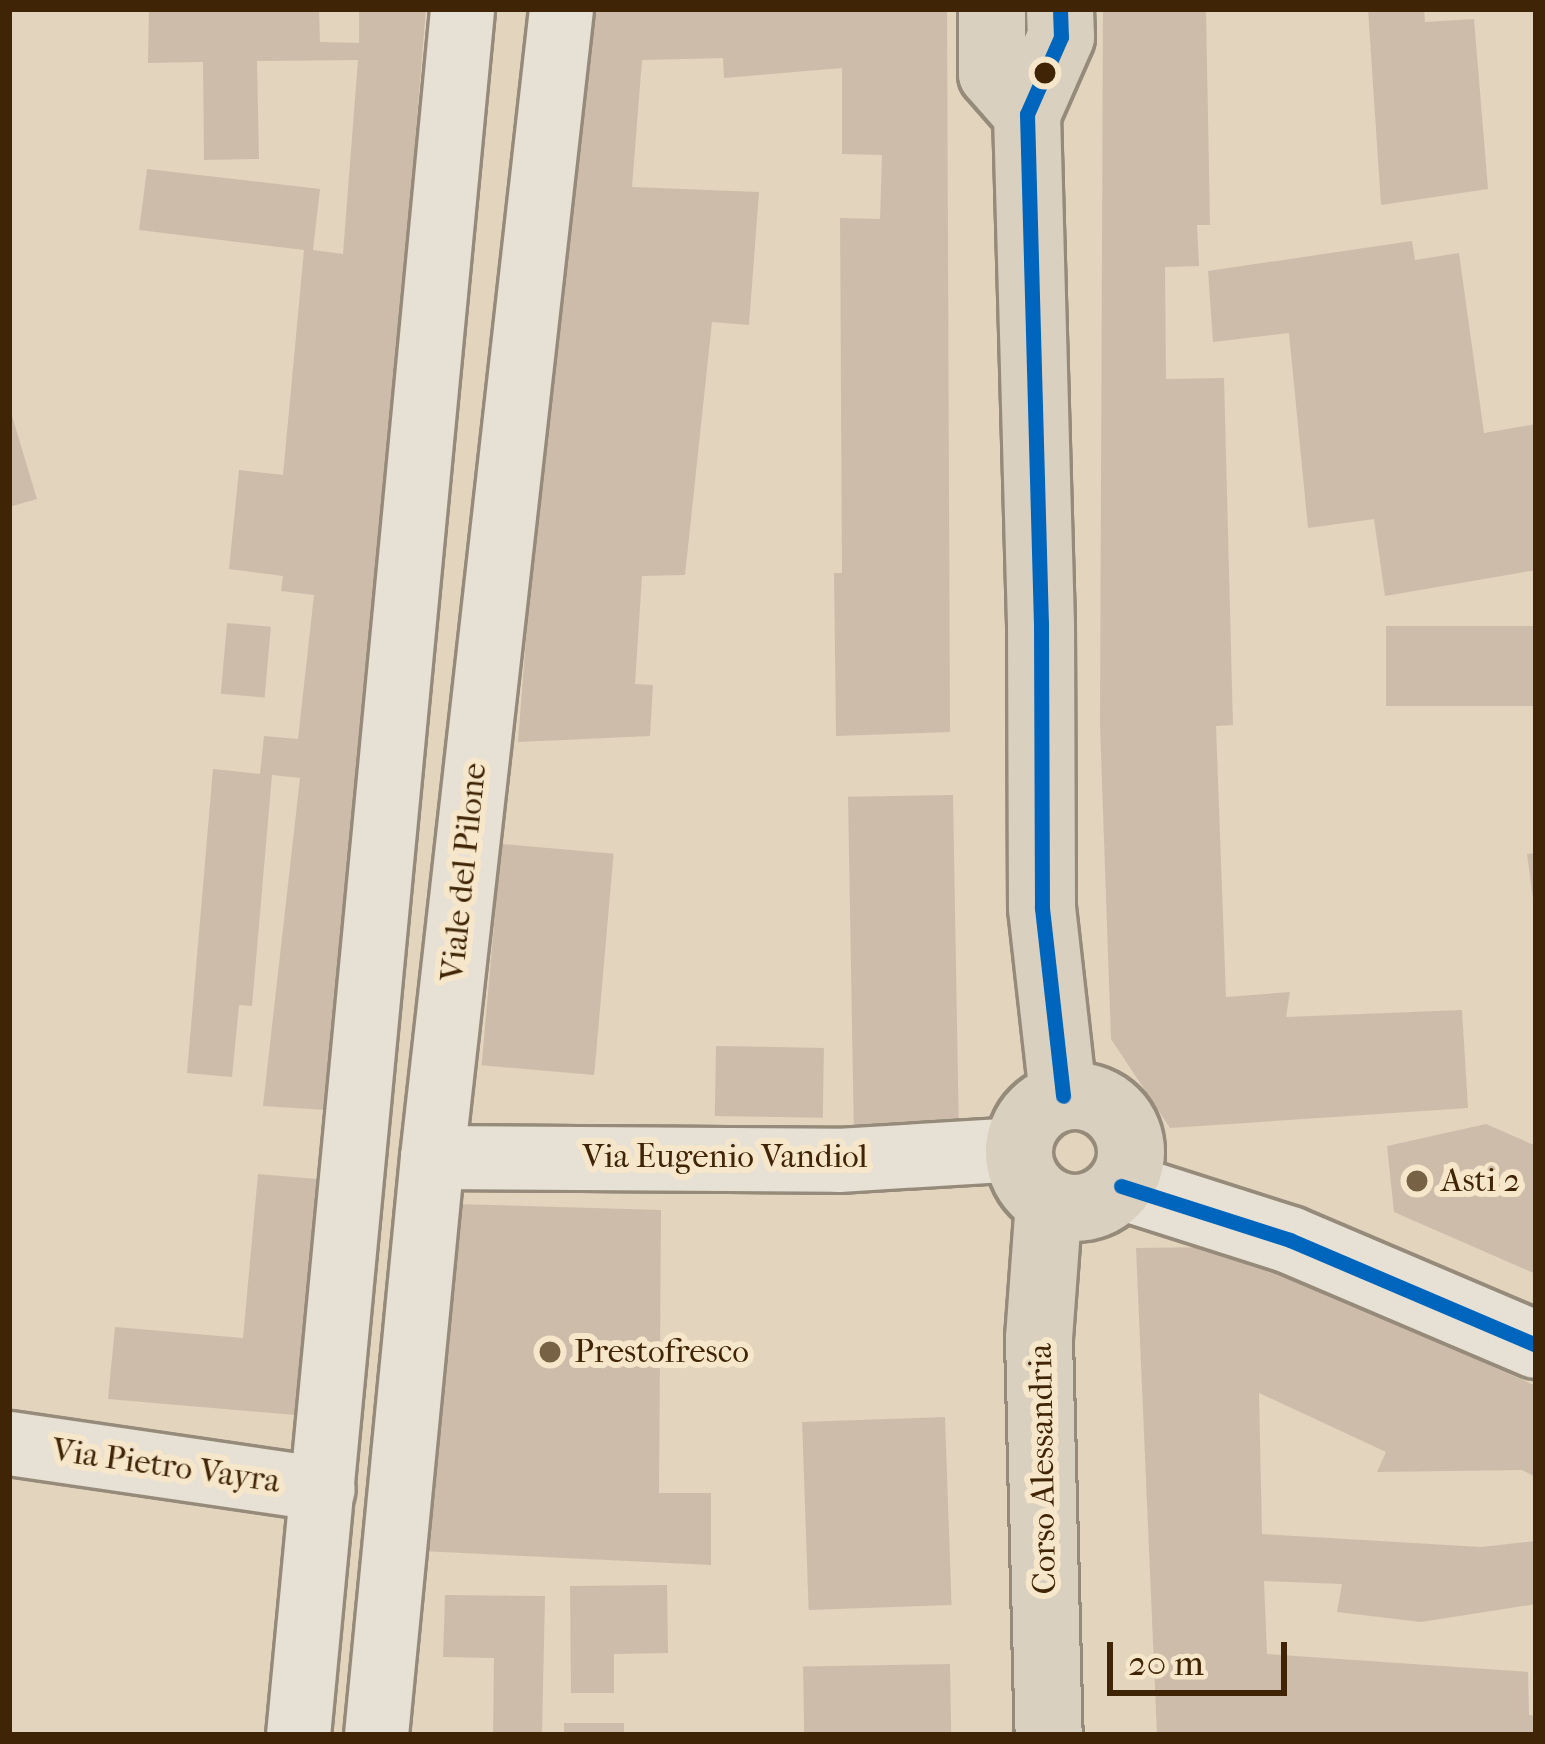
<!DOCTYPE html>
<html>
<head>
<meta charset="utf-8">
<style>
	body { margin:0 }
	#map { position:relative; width:1545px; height:1744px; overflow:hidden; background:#e2d4bd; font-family:"IM FELL French Canon",serif }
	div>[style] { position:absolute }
	.building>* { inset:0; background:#cebcab; transform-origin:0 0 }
	.roads { filter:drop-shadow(3px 0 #968b7a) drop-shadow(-3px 0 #968b7a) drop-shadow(0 3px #968b7a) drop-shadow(0 -3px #968b7a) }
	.minor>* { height:63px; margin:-31.5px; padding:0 31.5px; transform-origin:31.5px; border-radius:31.5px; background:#e7e0d4 }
	.tertiary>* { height:66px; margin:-33px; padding:0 33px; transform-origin:33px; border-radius:33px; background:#e7e0d4 }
	.primary>* { height:66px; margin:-33px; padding:0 33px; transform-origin:33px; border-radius:33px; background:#dad0c0 }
	.primary>.ring { margin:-33px; padding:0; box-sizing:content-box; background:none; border:66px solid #dad0c0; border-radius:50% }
	.bus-1>* { height:15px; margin:-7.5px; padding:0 7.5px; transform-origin:7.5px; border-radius:7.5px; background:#0065bd }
	.dots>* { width:33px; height:33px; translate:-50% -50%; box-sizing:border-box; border:6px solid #f6e6ca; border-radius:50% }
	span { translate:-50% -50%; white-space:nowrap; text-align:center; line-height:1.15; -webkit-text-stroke:12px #f6e6ca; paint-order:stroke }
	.street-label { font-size:33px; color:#3f2405 }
	.poi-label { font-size:33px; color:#3f2405 }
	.left { translate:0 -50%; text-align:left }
	.frame { position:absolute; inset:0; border:12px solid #3f2405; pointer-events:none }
	.scale { position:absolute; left:1107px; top:1642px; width:180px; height:54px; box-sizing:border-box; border:6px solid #3f2405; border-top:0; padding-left:15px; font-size:36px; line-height:42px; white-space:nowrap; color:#3f2405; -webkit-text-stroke:9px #f6e6ca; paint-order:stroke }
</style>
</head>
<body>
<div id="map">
	<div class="building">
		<div style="clip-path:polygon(149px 9px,319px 9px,320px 42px,359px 43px,359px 9px,426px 9px,383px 532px,327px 1110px,263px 1106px,300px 778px,272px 775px,252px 1006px,239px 1005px,232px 1077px,187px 1073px,213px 769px,260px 774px,264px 736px,298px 739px,314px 595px,281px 591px,283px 576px,229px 569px,239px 470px,283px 475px,304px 250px,139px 230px,147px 169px,320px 189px,313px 250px,343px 254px,358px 60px,257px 61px,259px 159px,204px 160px,203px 62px,148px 63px)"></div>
		<div style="clip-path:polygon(574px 9px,947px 9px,950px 732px,836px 736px,834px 573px,842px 573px,840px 218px,880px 219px,882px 155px,842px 154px,842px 68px,724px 78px,723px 58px,642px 60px,632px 187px,759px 192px,749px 325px,712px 322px,685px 575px,642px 576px,635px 684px,653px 685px,650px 736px,518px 742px)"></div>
		<div style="clip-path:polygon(1103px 9px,1206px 9px,1210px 225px,1197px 225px,1199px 266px,1165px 267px,1166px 379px,1224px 378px,1233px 725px,1216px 726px,1226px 997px,1290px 992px,1286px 1017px,1462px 1010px,1468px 1108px,1170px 1128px,1111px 1039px,1100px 726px)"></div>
		<div style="clip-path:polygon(1368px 9px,1424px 9px,1425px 22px,1474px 19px,1488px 189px,1381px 205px)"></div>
		<div style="clip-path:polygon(1412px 241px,1415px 260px,1459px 253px,1484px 433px,1536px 424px,1536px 570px,1385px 596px,1374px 519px,1308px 528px,1289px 333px,1213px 342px,1208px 271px)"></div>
		<div style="clip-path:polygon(9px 406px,37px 499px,9px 507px)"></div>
		<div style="left:227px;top:623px;width:44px;height:71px;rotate:5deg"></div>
		<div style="left:1536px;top:626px;width:80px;height:150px;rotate:90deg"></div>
		<div style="left:953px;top:795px;width:336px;height:105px;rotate:89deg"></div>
		<div style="left:501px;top:844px;width:113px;height:222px;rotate:5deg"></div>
		<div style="clip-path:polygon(1536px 853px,1536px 898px,1533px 898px,1527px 854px)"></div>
		<div style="left:716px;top:1046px;width:108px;height:70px;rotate:1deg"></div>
		<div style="clip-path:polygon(1486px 1124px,1536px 1146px,1536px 1274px,1394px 1212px,1387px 1146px)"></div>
		<div style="clip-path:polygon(258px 1174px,317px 1179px,295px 1415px,108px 1399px,115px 1327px,243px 1338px)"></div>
		<div style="clip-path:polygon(454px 1204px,661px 1210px,659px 1493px,711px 1493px,711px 1565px,421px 1551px)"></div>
		<div style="clip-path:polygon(1225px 1247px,1536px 1386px,1536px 1477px,1522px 1470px,1377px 1472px,1386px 1452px,1259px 1393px,1262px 1534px,1481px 1547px,1536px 1541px,1536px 1604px,1421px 1622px,1337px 1612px,1342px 1584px,1264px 1581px,1267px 1654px,1528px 1672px,1529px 1715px,1536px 1716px,1536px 1735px,1157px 1735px,1136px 1248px)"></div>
		<div style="left:945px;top:1417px;width:188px;height:143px;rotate:88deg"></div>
		<div style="clip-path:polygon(667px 1585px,668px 1653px,614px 1654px,614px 1693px,571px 1693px,570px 1586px)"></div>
		<div style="clip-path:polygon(445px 1595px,545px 1596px,542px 1735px,493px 1735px,494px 1658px,443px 1657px)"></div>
		<div style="left:950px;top:1664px;width:71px;height:147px;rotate:89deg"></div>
		<div style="left:564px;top:1723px;width:60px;height:12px"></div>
	</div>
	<div class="roads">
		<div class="minor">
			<div style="left:432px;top:1157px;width:406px;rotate:0.4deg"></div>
			<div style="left:838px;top:1160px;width:181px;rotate:-3.5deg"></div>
			<div style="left:9px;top:1443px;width:317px;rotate:8.3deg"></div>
			<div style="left:298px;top:1735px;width:1734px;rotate:-84.57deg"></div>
			<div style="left:376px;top:1735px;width:581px;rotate:-84.47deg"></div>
			<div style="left:432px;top:1157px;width:1155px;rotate:-83.59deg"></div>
		</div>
		<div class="tertiary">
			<div style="left:1121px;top:1186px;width:177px;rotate:17.7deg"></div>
			<div style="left:1290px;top:1240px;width:267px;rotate:23.1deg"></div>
		</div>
		<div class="primary">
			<div style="left:992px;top:9px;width:65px;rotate:90deg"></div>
			<div style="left:992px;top:74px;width:53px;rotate:48.8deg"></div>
			<div style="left:1060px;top:9px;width:28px;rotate:88deg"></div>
			<div style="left:1061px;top:37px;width:84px;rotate:113.8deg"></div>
			<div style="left:1027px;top:114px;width:510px;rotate:88.43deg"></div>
			<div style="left:1041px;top:624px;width:284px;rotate:89.8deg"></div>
			<div style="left:1042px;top:908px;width:189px;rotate:83.6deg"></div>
			<div class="ring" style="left:1019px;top:1096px;width:46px;height:46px"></div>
			<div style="left:1049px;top:1202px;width:137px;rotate:94.2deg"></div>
			<div style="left:1039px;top:1339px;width:396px;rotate:88.6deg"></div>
		</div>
	</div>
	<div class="bus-1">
		<div style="left:1060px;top:9px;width:28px;rotate:88deg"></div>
		<div style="left:1061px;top:37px;width:84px;rotate:113.8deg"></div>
		<div style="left:1027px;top:114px;width:510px;rotate:88.43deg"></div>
		<div style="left:1041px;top:624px;width:284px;rotate:89.8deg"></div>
		<div style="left:1042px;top:908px;width:189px;rotate:83.6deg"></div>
		<div style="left:1121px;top:1186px;width:177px;rotate:17.7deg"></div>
		<div style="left:1290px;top:1240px;width:267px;rotate:23.1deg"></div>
	</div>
	<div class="dots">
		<div style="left:1045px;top:73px;background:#3f2405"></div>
		<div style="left:1417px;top:1181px;background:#786245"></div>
		<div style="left:550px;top:1352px;background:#786245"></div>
	</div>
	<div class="street-label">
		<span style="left:464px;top:872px;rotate:-84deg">Viale del Pilone</span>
		<span style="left:725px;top:1157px">Via Eugenio Vandiol</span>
		<span style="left:166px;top:1466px;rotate:8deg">Via Pietro Vayra</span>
		<span style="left:1043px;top:1469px;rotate:-91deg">Corso Alessandria</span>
	</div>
	<div class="poi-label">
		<span class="left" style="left:1441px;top:1181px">Asti 2</span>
		<span class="left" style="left:574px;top:1352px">Prestofresco</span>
	</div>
	<div class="frame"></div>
	<div class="scale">20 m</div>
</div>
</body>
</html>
